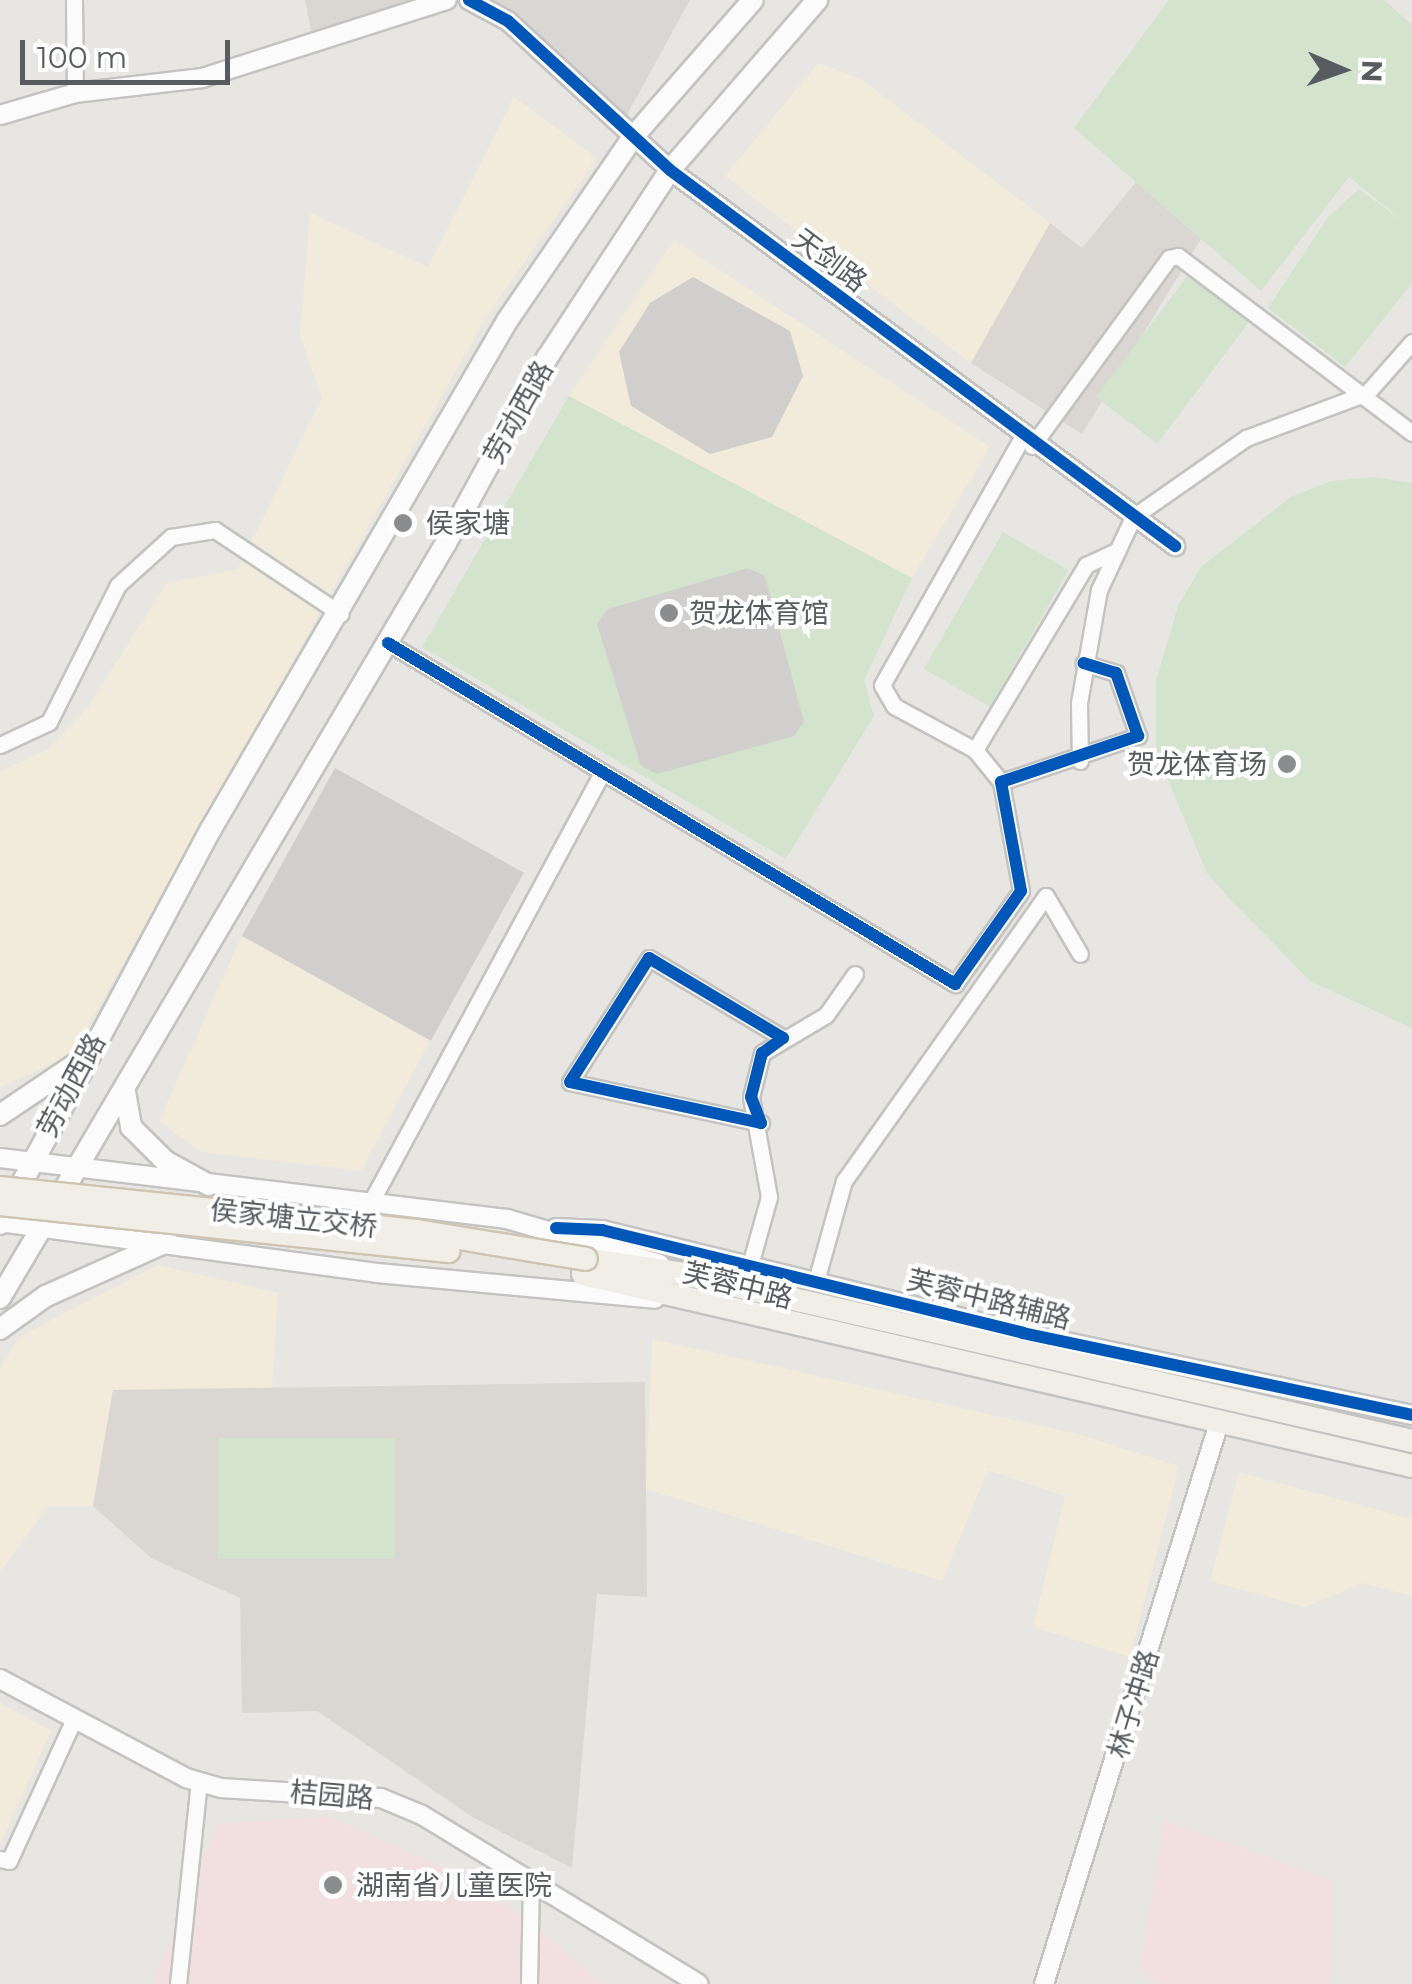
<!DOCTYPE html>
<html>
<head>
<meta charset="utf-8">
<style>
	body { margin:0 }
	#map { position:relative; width:1412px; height:1984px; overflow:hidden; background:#e8e6e3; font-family:Montserrat,"Noto Sans SC",sans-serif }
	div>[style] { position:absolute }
	.commercial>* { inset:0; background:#f2eadb }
	.industrial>* { inset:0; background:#d9d7d4 }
	.education>* { inset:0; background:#dad7d2 }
	.medical>* { inset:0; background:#f1e0df }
	.green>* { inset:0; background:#d3e3ce; transform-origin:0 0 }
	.building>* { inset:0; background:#d1cfcd; transform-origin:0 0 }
	.roads { filter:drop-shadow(2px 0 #c3c3c2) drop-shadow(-2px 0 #c3c3c2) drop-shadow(0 2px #c3c3c2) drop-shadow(0 -2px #c3c3c2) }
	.minor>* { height:15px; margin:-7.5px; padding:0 7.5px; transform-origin:7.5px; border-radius:7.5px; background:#fcfbfb }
	.tertiary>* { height:18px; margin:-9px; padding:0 9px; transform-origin:9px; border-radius:9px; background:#fcfbfb }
	.secondary>* { height:20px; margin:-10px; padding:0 10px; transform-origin:10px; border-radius:10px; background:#fcfbfb }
	.primary>* { height:22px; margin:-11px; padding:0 11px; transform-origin:11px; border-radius:11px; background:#f0eee6 }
	.bridges { filter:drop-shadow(2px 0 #cfc3b2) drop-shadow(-2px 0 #cfc3b2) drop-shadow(0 2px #cfc3b2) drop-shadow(0 -2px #cfc3b2) }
	.primary-bridge>* { height:22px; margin:-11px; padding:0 11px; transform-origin:11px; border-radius:11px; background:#f0eee6 }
	.cycleway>* { height:12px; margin:-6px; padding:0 6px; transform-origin:6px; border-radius:6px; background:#0057b8 }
	.dots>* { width:28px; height:28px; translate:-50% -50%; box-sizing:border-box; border:5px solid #fff; border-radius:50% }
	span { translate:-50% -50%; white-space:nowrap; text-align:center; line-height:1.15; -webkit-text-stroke:8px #fff; paint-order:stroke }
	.street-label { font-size:28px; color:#585c60 }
	.poi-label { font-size:28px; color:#585c60 }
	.left { translate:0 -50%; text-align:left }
	.right { translate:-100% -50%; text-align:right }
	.north { position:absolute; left:1292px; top:20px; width:100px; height:100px; -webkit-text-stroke:8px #fff; paint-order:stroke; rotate:92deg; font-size:28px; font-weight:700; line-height:40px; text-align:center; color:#585c60 }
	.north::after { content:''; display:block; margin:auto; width:35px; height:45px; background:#585c60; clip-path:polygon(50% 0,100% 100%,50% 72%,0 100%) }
	.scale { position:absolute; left:20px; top:40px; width:210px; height:45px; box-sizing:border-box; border:5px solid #585c60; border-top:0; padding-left:12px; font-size:30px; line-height:35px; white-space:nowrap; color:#585c60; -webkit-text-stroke:8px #fff; paint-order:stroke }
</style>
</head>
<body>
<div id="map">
	<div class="commercial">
		<div style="clip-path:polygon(818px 63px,861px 79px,1050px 223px,971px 363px,725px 176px)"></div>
		<div style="clip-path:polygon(514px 97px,597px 158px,486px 317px,71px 1056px,0 1087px,0 771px,47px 750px,88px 707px,167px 583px,238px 569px,322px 398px,300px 335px,310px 213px,428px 267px)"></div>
		<div style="clip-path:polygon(674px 240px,990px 447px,912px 578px,569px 396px)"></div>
		<div style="clip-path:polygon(242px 935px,430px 1041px,361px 1171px,201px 1152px,159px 1121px)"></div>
		<div style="clip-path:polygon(158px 1265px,278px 1293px,272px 1388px,113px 1390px,93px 1506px,48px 1506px,0 1572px,0 1368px,19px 1337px)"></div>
		<div style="clip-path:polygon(652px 1339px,1081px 1435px,1179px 1466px,1130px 1657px,1033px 1627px,1065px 1496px,988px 1470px,942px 1581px,646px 1489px)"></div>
		<div style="clip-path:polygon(1239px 1472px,1412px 1519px,1412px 1596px,1362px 1583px,1305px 1607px,1210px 1581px)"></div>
		<div style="clip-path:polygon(0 1703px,51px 1731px,0 1845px)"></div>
	</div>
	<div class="industrial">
		<div style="clip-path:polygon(482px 0,690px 0,624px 120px)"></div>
	</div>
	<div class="education">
		<div style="clip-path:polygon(305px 0,432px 0,311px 31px)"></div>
		<div style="clip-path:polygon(1136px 182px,1201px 239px,1082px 434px,971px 363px,1050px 223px,1082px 248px)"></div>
		<div style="clip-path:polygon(645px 1382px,647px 1597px,597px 1594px,572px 1868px,474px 1818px,317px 1711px,242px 1713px,240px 1598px,151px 1558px,93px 1506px,113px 1390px)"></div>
	</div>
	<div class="medical">
		<div style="clip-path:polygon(329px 1816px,435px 1863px,511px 1908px,605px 1984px,152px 1984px,217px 1824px)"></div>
		<div style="clip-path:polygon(1164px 1820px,1332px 1880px,1330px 1984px,1156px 1984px,1140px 1970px)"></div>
	</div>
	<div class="green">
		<div style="clip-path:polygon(1169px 0,1384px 0,1412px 25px,1412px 283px,1345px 367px,1268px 308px,1328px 217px,1359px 189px,1405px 223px,1349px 177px,1261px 291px,1074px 128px)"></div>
		<div style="left:1191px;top:271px;width:77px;height:158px;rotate:37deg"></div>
		<div style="clip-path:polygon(569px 396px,912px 578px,864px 680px,874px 716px,786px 859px,422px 647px)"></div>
		<div style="clip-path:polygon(1374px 477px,1412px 483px,1412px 1028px,1310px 981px,1230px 899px,1207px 873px,1156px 751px,1156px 681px,1178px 606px,1201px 567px,1291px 497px,1331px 481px)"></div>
		<div style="left:1003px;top:532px;width:76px;height:158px;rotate:30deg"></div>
		<div style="left:218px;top:1438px;width:177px;height:121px"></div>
	</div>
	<div class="building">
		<div style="clip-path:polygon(693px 277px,790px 331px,803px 376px,772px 437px,710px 454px,631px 406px,619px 352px,650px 303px)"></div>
		<div style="clip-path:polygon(748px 568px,765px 576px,804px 722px,794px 736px,657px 774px,641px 766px,597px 624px,608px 609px)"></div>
		<div style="left:335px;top:768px;width:216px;height:192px;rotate:29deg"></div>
	</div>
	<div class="roads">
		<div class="minor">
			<div style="left:74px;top:0;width:93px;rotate:89.4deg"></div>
			<div style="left:1032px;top:446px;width:233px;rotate:-53.9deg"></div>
			<div style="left:1169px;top:258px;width:9px;rotate:-13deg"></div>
			<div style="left:1178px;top:256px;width:293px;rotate:37.1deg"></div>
			<div style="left:388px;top:643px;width:662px;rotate:31.02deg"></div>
			<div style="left:955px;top:984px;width:114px;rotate:-54.6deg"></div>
			<div style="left:1021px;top:891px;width:111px;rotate:-100.4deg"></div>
			<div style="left:1001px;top:782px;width:145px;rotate:-18.6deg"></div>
			<div style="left:1138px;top:736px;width:67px;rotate:-109.2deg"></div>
			<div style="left:1116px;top:673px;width:34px;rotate:-163deg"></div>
			<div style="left:0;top:745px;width:54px;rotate:-25.1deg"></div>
			<div style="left:49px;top:722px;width:153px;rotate:-63.3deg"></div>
			<div style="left:118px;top:585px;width:72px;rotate:-42.2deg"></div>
			<div style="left:171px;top:537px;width:45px;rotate:-9deg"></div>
			<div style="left:215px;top:530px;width:151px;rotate:33.7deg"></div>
			<div style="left:975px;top:750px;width:216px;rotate:-59deg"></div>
			<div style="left:1086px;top:565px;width:35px;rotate:-25deg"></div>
			<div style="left:1080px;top:761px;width:58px;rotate:-91deg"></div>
			<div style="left:1079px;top:703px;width:115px;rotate:-80deg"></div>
			<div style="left:1099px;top:590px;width:81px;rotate:-65deg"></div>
			<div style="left:1133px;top:517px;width:138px;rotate:-35deg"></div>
			<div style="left:1246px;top:438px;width:129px;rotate:-20.4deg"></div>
			<div style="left:1367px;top:393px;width:68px;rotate:-48.6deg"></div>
			<div style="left:1001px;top:782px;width:41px;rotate:-129.1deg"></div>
			<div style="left:975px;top:750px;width:92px;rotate:-151.5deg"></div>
			<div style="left:894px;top:706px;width:24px;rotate:-120deg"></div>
			<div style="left:882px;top:685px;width:283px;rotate:-60.5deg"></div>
			<div style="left:761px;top:1123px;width:195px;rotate:-167.9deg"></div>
			<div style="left:570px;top:1082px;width:147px;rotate:-57.5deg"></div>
			<div style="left:649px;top:958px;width:156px;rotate:30.8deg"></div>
			<div style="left:372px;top:1200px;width:483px;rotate:-61.7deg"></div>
			<div style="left:750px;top:1265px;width:71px;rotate:-74.4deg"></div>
			<div style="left:769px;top:1197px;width:102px;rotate:-100.2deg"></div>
			<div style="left:751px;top:1097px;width:45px;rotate:-76deg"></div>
			<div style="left:762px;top:1053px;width:74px;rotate:-30.7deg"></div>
			<div style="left:826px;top:1015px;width:50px;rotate:-54.7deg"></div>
			<div style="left:816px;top:1281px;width:104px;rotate:-74.4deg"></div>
			<div style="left:844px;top:1181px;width:349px;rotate:-54.7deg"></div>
			<div style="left:1046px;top:896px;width:67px;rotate:59.6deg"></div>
			<div style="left:0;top:1859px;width:9px;rotate:13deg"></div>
			<div style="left:9px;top:1861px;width:156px;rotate:-65.4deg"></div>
			<div style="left:178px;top:1984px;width:204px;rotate:-84.1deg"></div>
			<div style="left:529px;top:1984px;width:102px;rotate:-88.9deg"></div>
		</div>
		<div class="tertiary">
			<div style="left:469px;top:0;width:44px;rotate:28.3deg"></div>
			<div style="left:508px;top:21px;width:220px;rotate:42.6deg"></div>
			<div style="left:670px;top:170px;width:630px;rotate:36.67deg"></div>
			<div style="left:0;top:115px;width:78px;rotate:-16.3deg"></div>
			<div style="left:75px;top:93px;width:128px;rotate:-6.7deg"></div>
			<div style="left:202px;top:78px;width:257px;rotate:-17.7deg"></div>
			<div style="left:0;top:1158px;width:511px;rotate:6.86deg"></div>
			<div style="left:507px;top:1219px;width:159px;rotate:16.4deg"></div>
			<div style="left:0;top:1222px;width:380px;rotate:7.7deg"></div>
			<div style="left:377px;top:1273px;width:279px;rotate:5.3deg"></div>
			<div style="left:556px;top:1228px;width:46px;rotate:2.5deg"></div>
			<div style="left:602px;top:1230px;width:433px;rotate:13.7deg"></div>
			<div style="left:1023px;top:1333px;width:398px;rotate:11.9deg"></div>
			<div style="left:0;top:1679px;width:211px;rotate:28deg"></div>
			<div style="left:186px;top:1778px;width:36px;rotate:16deg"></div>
			<div style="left:221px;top:1788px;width:160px;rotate:3.6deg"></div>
			<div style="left:381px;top:1798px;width:44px;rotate:22.5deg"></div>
			<div style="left:422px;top:1815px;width:324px;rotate:31.4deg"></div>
			<div style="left:1044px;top:1984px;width:588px;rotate:-72.68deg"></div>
		</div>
		<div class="secondary">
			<div style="left:125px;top:1092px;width:36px;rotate:80deg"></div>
			<div style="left:131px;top:1127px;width:48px;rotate:45deg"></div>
			<div style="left:165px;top:1161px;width:50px;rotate:28.6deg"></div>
			<div style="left:0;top:1115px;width:97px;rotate:-34deg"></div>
			<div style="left:0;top:1224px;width:448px;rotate:-61.9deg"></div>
			<div style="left:211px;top:829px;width:588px;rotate:-59.77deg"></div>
			<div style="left:507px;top:321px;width:223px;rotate:-55.6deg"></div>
			<div style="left:633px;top:137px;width:182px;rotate:-48.8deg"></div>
			<div style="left:0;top:1298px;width:877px;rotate:-59.43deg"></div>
			<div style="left:446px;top:543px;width:211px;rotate:-61.4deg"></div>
			<div style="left:547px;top:358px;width:225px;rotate:-56.8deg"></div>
			<div style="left:670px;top:170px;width:225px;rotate:-49.1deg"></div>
			<div style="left:0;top:1329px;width:57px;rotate:-35.7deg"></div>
			<div style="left:46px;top:1296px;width:133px;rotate:-24.1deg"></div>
		</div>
		<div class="primary">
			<div style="left:586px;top:1259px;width:99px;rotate:8.7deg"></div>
			<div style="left:684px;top:1274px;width:747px;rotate:12.92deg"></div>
			<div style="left:583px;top:1274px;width:851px;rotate:13.04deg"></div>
		</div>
	</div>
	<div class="bridges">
		<div class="primary-bridge">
			<div style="left:0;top:1188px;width:419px;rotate:5.9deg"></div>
			<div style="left:417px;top:1231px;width:171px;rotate:9.4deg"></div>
			<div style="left:0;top:1204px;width:451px;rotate:6deg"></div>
		</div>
	</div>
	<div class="cycleway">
		<div style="left:469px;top:0;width:44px;rotate:28.3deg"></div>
		<div style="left:508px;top:21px;width:220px;rotate:42.6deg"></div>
		<div style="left:670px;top:170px;width:630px;rotate:36.67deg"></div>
		<div style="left:388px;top:643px;width:662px;rotate:31.02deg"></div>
		<div style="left:955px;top:984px;width:114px;rotate:-54.6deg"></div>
		<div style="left:1021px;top:891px;width:111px;rotate:-100.4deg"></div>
		<div style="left:1001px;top:782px;width:145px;rotate:-18.6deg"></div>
		<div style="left:1138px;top:736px;width:67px;rotate:-109.2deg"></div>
		<div style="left:1116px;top:673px;width:34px;rotate:-163deg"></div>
		<div style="left:649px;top:958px;width:156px;rotate:30.8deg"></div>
		<div style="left:783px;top:1038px;width:26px;rotate:144deg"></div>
		<div style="left:762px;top:1053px;width:45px;rotate:104deg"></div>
		<div style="left:751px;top:1097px;width:28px;rotate:69deg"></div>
		<div style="left:761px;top:1123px;width:195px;rotate:-167.9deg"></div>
		<div style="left:570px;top:1082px;width:147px;rotate:-57.5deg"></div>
		<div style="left:556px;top:1228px;width:46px;rotate:2.5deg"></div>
		<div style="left:602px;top:1230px;width:433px;rotate:13.7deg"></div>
		<div style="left:1023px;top:1333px;width:398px;rotate:11.9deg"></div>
	</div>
	<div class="dots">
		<div style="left:403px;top:523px;background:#8a8c8e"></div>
		<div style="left:669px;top:613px;background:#8a8c8e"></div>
		<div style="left:1287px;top:764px;background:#8a8c8e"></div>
		<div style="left:333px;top:1885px;background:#8a8c8e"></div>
	</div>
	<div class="street-label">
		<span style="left:830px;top:260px;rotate:37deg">天剑路</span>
		<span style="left:518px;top:412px;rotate:-61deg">劳动西路</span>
		<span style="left:71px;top:1085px;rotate:-62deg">劳动西路</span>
		<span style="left:294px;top:1218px;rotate:6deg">侯家塘立交桥</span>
		<span style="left:738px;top:1285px;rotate:14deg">芙蓉中路</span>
		<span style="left:989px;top:1299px;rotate:14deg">芙蓉中路辅路</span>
		<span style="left:1133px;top:1704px;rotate:-73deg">林子冲路</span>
		<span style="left:332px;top:1795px;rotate:5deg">桔园路</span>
	</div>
	<div class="poi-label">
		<span class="left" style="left:426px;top:523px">侯家塘</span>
		<span class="left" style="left:689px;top:613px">贺龙体育馆</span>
		<span class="right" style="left:1267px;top:764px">贺龙体育场</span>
		<span class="left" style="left:356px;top:1885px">湖南省儿童医院</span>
	</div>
	<div class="north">N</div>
	<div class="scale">100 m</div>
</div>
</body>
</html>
